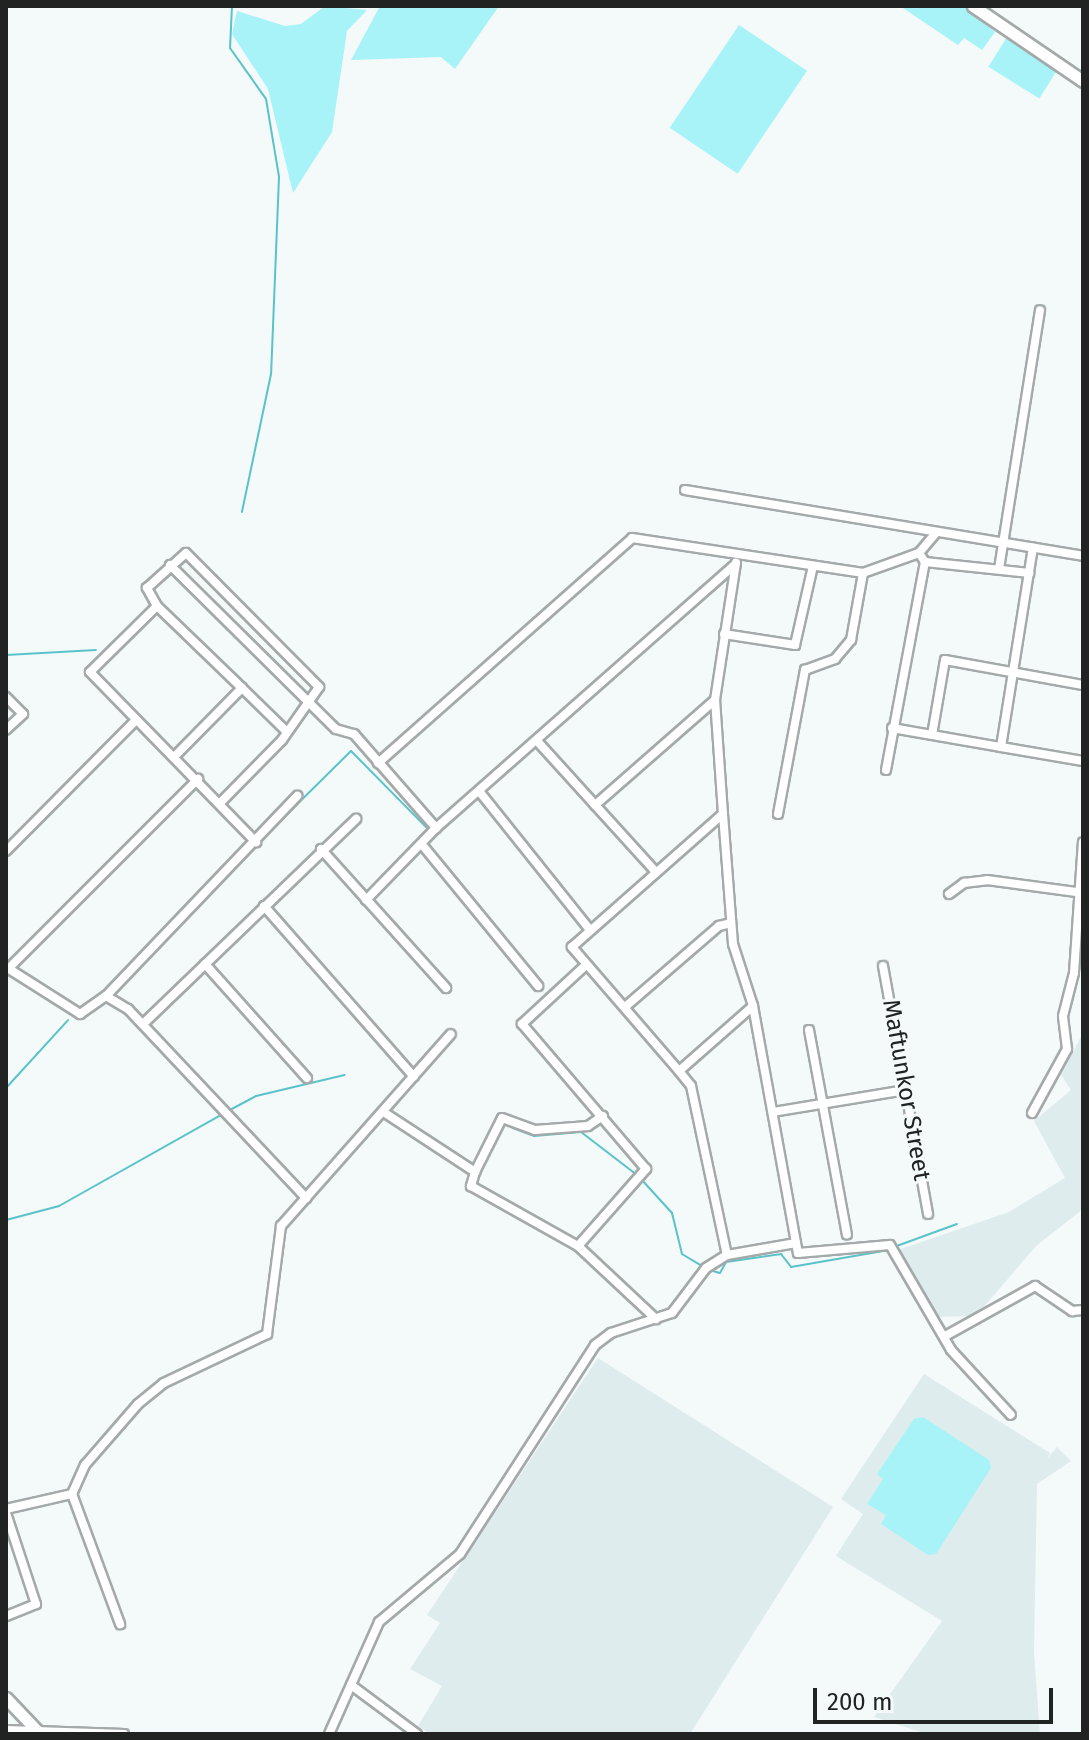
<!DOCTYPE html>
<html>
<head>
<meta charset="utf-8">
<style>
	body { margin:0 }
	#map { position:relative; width:1089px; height:1740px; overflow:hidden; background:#f4f9f9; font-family:"Fira Sans",sans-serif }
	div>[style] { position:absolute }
	.built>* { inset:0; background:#deeced }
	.green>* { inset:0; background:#a7f3f8; transform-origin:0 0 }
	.stream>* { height:2px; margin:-1px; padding:0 1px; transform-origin:1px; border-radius:1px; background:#5ac3ca }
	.roads { filter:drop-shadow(2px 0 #a4a9a9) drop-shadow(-2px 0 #a4a9a9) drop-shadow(0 2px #a4a9a9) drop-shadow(0 -2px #a4a9a9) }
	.minor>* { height:8px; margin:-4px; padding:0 4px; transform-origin:4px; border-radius:4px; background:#fff }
	.secondary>* { height:11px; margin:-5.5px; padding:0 5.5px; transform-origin:5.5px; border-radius:5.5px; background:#fff }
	span { translate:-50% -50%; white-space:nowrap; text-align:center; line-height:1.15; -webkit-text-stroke:6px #f4f9f9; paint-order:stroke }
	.street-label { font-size:24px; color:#212323 }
	.frame { position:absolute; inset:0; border:8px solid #212323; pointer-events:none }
	.scale { position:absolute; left:813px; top:1688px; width:240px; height:36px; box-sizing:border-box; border:4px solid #212323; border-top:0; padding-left:10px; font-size:24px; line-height:28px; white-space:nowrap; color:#212323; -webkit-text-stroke:6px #f4f9f9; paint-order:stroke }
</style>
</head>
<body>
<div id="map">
	<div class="built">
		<div style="clip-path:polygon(1083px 1033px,1083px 1209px,1036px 1246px,976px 1316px,935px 1317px,898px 1250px,1009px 1212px,1065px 1178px,1034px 1121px,1071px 1090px,1061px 1075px)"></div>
		<div style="clip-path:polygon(598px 1358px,833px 1507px,690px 1734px,430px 1734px,418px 1726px,442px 1686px,410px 1669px,440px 1623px,427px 1615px)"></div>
		<div style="clip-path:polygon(924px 1374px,1050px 1453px,1047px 1459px,1057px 1447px,1071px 1461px,1037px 1484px,1034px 1653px,1040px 1734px,927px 1734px,874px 1717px,942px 1621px,836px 1556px,863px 1514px,841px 1499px)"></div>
	</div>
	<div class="green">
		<div style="clip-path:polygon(325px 6px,367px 10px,347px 31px,332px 132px,293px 193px,268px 89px,232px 34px,237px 11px,285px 26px,301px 24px)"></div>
		<div style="clip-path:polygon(380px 6px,499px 6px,455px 69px,441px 57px,351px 60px)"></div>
		<div style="clip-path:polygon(900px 6px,963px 6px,995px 32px,982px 50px,964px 38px,958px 45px)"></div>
		<div style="left:739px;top:25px;width:82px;height:124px;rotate:34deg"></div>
		<div style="left:1007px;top:37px;width:60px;height:35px;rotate:32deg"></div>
		<div style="clip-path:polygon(923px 1417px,989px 1460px,991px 1468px,936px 1554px,928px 1555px,881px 1524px,886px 1515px,867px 1504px,883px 1479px,877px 1474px,914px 1419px)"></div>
	</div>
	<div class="stream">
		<div style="left:232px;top:6px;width:42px;rotate:92.7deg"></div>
		<div style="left:230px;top:48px;width:62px;rotate:54.8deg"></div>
		<div style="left:266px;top:99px;width:79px;rotate:80.5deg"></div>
		<div style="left:279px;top:177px;width:197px;rotate:92.3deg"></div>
		<div style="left:271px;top:374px;width:141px;rotate:101.9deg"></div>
		<div style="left:6px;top:655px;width:90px;rotate:-3.2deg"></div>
		<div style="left:259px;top:842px;width:129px;rotate:-44.7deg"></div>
		<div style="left:351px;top:751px;width:108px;rotate:45.4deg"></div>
		<div style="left:226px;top:878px;width:35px;rotate:-49deg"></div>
		<div style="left:6px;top:1088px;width:92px;rotate:-47.6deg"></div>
		<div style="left:228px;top:1111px;width:32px;rotate:-28deg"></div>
		<div style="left:256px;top:1096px;width:91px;rotate:-13.3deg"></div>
		<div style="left:513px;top:1128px;width:22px;rotate:21deg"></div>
		<div style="left:534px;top:1136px;width:47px;rotate:-4.9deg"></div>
		<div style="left:581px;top:1132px;width:71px;rotate:37.5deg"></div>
		<div style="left:641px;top:1179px;width:46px;rotate:47.6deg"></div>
		<div style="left:672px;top:1213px;width:42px;rotate:76.3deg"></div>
		<div style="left:682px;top:1254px;width:26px;rotate:31deg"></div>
		<div style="left:6px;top:1220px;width:55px;rotate:-14.8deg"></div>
		<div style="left:59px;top:1206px;width:188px;rotate:-29.3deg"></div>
		<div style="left:894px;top:1247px;width:67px;rotate:-20.1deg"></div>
		<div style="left:710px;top:1270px;width:10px;rotate:17deg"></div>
		<div style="left:720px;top:1273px;width:13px;rotate:-61deg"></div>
		<div style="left:726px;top:1262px;width:56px;rotate:-8.3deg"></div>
		<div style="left:781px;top:1254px;width:16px;rotate:52deg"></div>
		<div style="left:791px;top:1267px;width:98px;rotate:-9.9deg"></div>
	</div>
	<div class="roads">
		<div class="minor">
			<div style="left:685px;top:490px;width:403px;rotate:9.4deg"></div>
			<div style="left:925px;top:562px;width:105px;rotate:6deg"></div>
			<div style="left:170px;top:565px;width:233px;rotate:44.7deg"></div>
			<div style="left:336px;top:729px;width:19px;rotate:16deg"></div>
			<div style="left:354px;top:734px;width:125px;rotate:48.9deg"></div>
			<div style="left:999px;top:569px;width:262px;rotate:-81deg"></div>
			<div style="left:157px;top:606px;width:21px;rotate:-119deg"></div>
			<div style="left:147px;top:588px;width:52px;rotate:-41.9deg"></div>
			<div style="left:186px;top:553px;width:189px;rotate:45.2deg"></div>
			<div style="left:319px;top:687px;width:65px;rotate:124.9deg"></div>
			<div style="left:282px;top:740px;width:87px;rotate:134.5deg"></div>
			<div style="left:724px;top:634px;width:72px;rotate:8.8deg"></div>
			<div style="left:795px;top:645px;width:81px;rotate:-77.2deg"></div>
			<div style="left:242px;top:688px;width:118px;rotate:-136deg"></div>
			<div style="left:157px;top:606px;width:94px;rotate:135.4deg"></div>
			<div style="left:90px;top:672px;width:238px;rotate:45.7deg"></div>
			<div style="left:6px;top:697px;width:24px;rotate:45deg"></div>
			<div style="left:23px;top:714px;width:23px;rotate:137deg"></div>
			<div style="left:892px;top:728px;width:111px;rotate:9.9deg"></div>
			<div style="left:1001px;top:747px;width:202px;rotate:-80.9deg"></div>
			<div style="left:932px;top:735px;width:76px;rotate:-80.2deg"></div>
			<div style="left:945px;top:660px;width:140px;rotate:10.3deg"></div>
			<div style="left:538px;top:742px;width:176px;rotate:47.8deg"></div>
			<div style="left:1001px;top:747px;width:83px;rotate:9.7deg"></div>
			<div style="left:174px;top:757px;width:97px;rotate:-45.4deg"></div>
			<div style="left:242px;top:688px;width:62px;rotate:44.3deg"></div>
			<div style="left:378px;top:763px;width:339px;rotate:-41.5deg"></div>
			<div style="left:632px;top:538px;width:234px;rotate:8.6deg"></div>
			<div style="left:863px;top:573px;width:59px;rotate:-19.7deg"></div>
			<div style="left:919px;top:553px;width:25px;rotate:-50deg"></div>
			<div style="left:886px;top:770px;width:212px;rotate:-79.4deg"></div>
			<div style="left:925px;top:562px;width:11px;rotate:-124deg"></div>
			<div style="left:479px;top:791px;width:178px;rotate:51.4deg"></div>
			<div style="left:595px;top:805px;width:159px;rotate:-41.2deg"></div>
			<div style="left:723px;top:814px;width:130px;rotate:85.6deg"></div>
			<div style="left:733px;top:944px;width:65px;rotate:72.1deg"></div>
			<div style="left:753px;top:1006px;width:98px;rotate:138.7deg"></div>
			<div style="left:679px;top:1071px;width:164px;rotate:-130.8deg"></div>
			<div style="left:572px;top:947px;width:201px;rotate:-41.4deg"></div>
			<div style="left:723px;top:814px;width:114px;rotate:-94deg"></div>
			<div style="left:715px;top:700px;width:139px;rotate:-81.3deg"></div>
			<div style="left:778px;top:814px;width:147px;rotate:-79.4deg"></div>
			<div style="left:805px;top:670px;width:32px;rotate:-20deg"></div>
			<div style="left:835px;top:659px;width:25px;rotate:-50deg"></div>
			<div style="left:851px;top:640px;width:68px;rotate:-79.8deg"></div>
			<div style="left:424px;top:847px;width:180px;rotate:50.6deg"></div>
			<div style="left:321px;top:849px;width:187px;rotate:48deg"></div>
			<div style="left:6px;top:851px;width:182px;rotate:-45.2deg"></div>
			<div style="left:949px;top:894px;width:19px;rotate:-36deg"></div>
			<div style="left:964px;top:883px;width:23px;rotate:-7deg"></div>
			<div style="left:987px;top:880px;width:90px;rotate:7.7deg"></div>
			<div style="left:366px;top:900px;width:100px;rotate:-45.8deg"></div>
			<div style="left:436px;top:828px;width:399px;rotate:-41.4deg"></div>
			<div style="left:264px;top:906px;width:227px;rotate:48.7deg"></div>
			<div style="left:205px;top:964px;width:153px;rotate:48.2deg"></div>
			<div style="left:883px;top:966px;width:252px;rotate:79.7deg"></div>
			<div style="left:6px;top:967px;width:88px;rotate:32.4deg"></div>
			<div style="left:80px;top:1014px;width:32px;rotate:-35deg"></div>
			<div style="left:106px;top:996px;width:26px;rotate:31deg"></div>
			<div style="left:128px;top:1009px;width:260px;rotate:46.7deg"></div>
			<div style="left:8px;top:969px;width:269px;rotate:-45deg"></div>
			<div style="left:106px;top:996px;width:277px;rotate:-46.3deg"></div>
			<div style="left:753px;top:1006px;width:251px;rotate:79.7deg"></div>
			<div style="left:798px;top:1253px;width:92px;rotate:-5deg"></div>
			<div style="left:890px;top:1245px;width:121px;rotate:59.8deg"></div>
			<div style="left:951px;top:1350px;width:88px;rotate:47.3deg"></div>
			<div style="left:625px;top:1007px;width:124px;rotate:-40.8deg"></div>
			<div style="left:719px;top:926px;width:12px;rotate:-14deg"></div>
			<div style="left:143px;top:1024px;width:296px;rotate:-43.9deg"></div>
			<div style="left:809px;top:1030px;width:208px;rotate:79.5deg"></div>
			<div style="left:679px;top:1071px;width:19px;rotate:51deg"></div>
			<div style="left:691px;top:1086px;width:173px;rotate:78deg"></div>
			<div style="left:773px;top:1112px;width:135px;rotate:-9.4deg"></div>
			<div style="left:385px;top:1113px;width:108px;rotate:33.2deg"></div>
			<div style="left:475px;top:1172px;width:60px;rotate:-63.4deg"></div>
			<div style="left:502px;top:1118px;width:35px;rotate:20deg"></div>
			<div style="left:535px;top:1130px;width:53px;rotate:-4.3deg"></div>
			<div style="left:588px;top:1126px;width:18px;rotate:-34deg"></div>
			<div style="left:1032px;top:1113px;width:73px;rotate:-61.3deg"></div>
			<div style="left:1067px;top:1049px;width:33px;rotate:-97deg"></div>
			<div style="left:1063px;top:1016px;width:44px;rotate:-75.7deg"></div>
			<div style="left:1074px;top:973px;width:131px;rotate:-86.1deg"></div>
			<div style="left:475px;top:1172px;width:15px;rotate:106deg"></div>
			<div style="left:471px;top:1186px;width:123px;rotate:29.3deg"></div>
			<div style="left:578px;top:1246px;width:103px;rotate:-48.6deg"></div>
			<div style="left:646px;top:1169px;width:191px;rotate:-130.5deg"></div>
			<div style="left:522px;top:1024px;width:87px;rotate:-42.7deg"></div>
			<div style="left:578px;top:1246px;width:107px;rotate:43.1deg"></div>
			<div style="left:947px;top:1335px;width:101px;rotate:-29.1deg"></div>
			<div style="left:1035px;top:1286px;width:45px;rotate:34deg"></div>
			<div style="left:1072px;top:1311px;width:11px;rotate:-5deg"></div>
			<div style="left:72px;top:1494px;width:139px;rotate:69.7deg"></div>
			<div style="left:6px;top:1509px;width:68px;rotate:-12.8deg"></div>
			<div style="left:72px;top:1494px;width:32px;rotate:-66deg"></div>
			<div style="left:85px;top:1465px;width:81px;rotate:-49deg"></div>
			<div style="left:138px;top:1404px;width:33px;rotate:-39deg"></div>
			<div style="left:164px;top:1383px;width:114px;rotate:-25.4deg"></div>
			<div style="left:267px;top:1334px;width:109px;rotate:-82.6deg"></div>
			<div style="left:281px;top:1226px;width:256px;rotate:-48.5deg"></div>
			<div style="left:6px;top:1513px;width:96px;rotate:71.8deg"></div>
			<div style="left:36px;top:1604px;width:32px;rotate:158deg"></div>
			<div style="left:351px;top:1685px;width:82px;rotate:36.6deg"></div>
			<div style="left:6px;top:1730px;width:118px;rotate:1.9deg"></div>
			<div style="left:329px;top:1734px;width:123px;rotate:-65.9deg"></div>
			<div style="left:379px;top:1622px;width:106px;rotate:-40deg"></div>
			<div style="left:460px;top:1554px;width:249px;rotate:-57.1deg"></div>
			<div style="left:595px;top:1345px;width:20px;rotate:-37deg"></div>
			<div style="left:611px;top:1333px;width:64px;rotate:-18.2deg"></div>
			<div style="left:672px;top:1313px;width:56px;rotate:-52.9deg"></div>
			<div style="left:706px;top:1268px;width:25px;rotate:-32deg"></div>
			<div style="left:727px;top:1255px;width:70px;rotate:-9.9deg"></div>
		</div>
		<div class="secondary">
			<div style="left:973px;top:6px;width:133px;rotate:34.3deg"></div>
			<div style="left:6px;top:1698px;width:50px;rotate:46.6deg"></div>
		</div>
	</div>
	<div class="street-label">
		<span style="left:906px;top:1090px;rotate:80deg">Maftunkor Street</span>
	</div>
	<div class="frame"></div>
	<div class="scale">200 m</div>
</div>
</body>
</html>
